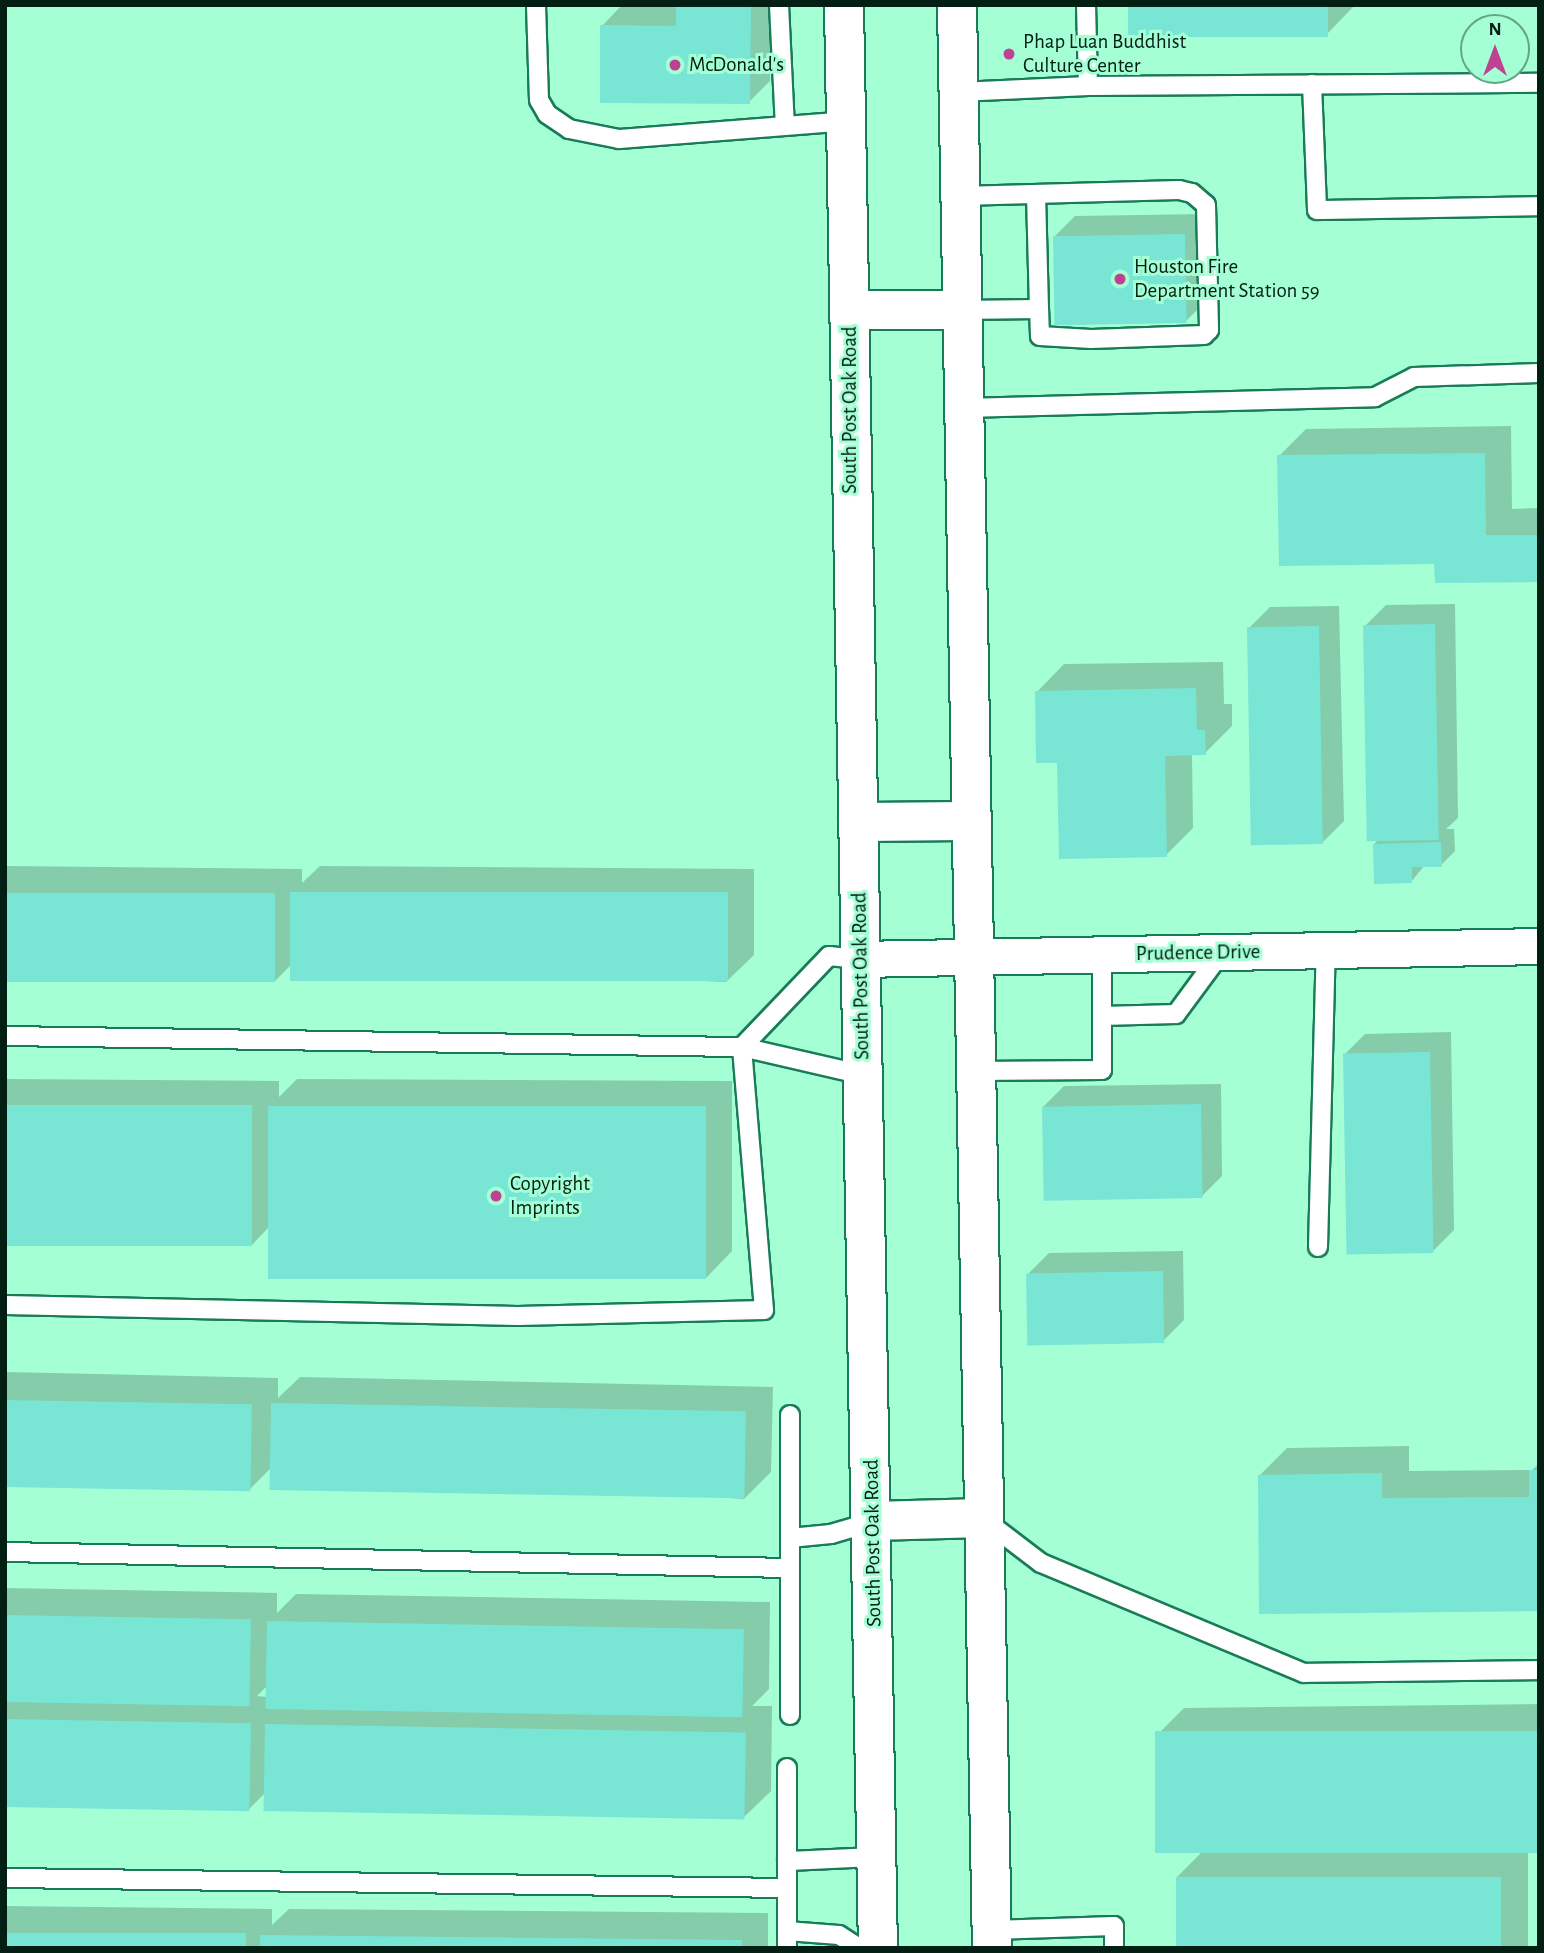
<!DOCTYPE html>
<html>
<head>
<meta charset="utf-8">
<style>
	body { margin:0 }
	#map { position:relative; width:1544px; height:1953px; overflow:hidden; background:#a5ffd5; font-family:"Alegreya Sans",sans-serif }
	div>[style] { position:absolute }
	.shadow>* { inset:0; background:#0003 }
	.building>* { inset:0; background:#78e5d5; transform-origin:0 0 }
	.roads { filter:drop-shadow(2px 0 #197c58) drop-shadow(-2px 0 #197c58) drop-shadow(0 2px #197c58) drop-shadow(0 -2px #197c58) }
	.service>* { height:18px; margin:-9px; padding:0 9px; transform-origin:9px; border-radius:9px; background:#fff }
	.minor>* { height:35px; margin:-17.5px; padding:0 17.5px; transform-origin:17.5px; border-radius:17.5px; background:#fff }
	.secondary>* { height:38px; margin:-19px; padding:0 19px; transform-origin:19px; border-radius:19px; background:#fff }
	.dots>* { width:19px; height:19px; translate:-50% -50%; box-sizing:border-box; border:4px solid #a5ffd5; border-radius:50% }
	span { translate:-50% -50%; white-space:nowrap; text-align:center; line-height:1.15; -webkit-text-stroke:6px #a5ffd5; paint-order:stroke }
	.poi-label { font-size:21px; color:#031f14 }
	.left { translate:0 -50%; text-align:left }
	.street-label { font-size:21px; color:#031f14 }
	.frame { position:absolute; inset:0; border:7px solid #031f14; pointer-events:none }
	.north { position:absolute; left:1460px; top:14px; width:70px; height:70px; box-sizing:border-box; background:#a5ffd5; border:2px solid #64a588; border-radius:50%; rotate:0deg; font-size:19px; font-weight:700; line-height:28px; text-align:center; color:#031f14 }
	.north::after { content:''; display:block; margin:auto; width:24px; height:32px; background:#bd4294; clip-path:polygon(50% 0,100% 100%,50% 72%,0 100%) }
</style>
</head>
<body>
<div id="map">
	<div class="shadow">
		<div style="clip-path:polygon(622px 5px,771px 5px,770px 81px,749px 102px,602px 26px)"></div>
		<div style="clip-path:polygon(1130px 5px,1355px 5px,1328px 33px)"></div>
		<div style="clip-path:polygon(1205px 214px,1207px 300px,1186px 321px,1054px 237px,1075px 216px)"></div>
		<div style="clip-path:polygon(1511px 426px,1512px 509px,1539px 508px,1539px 580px,1436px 562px,1279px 456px,1306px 429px)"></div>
		<div style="clip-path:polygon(1455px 604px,1458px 818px,1446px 829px,1454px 829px,1455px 851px,1441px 865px,1425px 865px,1411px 882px,1374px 844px,1379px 839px,1365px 626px,1386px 605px)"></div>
		<div style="clip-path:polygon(1339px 606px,1344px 821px,1323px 842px,1249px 628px,1270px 607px)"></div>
		<div style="clip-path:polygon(1223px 662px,1224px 704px,1232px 704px,1232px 726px,1205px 753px,1192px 754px,1193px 828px,1166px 855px,1059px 761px,1037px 692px,1064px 664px)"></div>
		<div style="clip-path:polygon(5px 866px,302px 869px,302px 883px,320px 866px,754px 869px,754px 955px,726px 982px,292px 964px,274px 982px,5px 980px)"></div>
		<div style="clip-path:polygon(1451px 1032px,1454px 1230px,1433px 1251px,1344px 1055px,1365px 1034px)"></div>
		<div style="clip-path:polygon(5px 1079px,279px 1081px,279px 1097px,297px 1079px,732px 1081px,732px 1251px,705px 1279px,269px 1227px,251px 1246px,5px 1244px)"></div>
		<div style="clip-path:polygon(1221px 1084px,1222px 1176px,1202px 1196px,1043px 1107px,1064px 1086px)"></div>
		<div style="clip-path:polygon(1183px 1251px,1184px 1320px,1163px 1341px,1028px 1274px,1049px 1253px)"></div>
		<div style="clip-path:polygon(5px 1372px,278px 1378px,278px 1398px,300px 1377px,773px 1387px,771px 1472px,744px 1499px,271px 1468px,249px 1490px,5px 1485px)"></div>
		<div style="clip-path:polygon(1409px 1446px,1409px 1471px,1532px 1470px,1539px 1464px,1539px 1609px,1260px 1475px,1287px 1448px)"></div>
		<div style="clip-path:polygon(evenodd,5px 1588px,277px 1593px,277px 1613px,296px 1594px,770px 1602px,769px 1689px,752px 1706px,772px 1706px,771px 1791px,743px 1818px,266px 1792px,249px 1809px,5px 1805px,5px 1588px,267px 1686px,267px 1697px,257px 1696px,267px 1686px)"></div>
		<div style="clip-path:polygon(1539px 1704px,1539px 1851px,1528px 1851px,1528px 1948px,1177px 1948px,1177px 1877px,1200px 1854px,1157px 1735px,1184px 1708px)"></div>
		<div style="clip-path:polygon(5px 1906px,272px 1909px,272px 1925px,289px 1909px,768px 1913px,768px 1948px,5px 1948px)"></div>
	</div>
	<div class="building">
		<div style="clip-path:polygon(676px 5px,751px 5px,750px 104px,600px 103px,600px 25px,676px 26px)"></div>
		<div style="left:1128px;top:5px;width:200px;height:32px"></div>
		<div style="left:1185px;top:234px;width:89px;height:132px;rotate:89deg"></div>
		<div style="clip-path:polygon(1485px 453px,1486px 535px,1539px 535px,1539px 582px,1435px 583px,1434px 564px,1279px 566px,1277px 455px)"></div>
		<div style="left:1435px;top:624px;width:216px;height:72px;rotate:89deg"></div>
		<div style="left:1319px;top:626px;width:218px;height:72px;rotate:89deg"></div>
		<div style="clip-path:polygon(1196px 688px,1197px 730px,1205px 730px,1206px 755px,1165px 756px,1167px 857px,1059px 859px,1057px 763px,1036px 763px,1035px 691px)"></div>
		<div style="clip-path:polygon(1441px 842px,1442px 867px,1412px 867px,1412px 883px,1374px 884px,1373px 844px)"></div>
		<div style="left:290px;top:892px;width:438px;height:89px"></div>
		<div style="left:5px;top:893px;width:270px;height:89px"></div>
		<div style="left:1430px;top:1052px;width:201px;height:87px;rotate:89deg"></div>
		<div style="left:1201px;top:1104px;width:94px;height:159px;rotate:89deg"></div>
		<div style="left:5px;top:1105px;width:247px;height:141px"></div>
		<div style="left:268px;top:1106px;width:438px;height:173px"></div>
		<div style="left:1163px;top:1271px;width:72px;height:137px;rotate:89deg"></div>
		<div style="left:5px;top:1400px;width:247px;height:87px;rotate:1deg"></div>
		<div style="left:271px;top:1403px;width:475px;height:87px;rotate:1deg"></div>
		<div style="clip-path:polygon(1529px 1470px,1539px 1470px,1539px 1611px,1259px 1614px,1258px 1475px,1382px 1473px,1382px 1498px,1529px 1497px)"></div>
		<div style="left:5px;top:1615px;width:246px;height:87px;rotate:1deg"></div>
		<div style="left:267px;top:1621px;width:477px;height:88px;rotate:1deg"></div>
		<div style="left:5px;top:1719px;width:246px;height:88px;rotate:1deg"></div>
		<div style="left:265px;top:1724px;width:481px;height:87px;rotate:1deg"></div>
		<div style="left:1539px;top:1731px;width:122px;height:384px;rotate:90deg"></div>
		<div style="left:1176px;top:1877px;width:325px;height:71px"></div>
		<div style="left:5px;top:1933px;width:241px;height:15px"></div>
		<div style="clip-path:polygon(260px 1935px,742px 1940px,742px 1948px,260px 1948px)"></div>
	</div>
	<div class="roads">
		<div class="service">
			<div style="left:536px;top:5px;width:95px;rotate:88.2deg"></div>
			<div style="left:539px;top:100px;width:16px;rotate:60deg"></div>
			<div style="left:547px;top:114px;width:27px;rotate:34deg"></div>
			<div style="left:569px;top:129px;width:51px;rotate:11.3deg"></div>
			<div style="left:619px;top:139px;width:228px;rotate:-4.5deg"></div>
			<div style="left:779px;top:5px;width:121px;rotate:87.2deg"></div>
			<div style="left:1312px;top:84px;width:126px;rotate:87.7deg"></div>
			<div style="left:1317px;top:210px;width:222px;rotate:-1deg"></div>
			<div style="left:1088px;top:86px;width:451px;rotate:-0.4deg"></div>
			<div style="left:959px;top:92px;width:129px;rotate:-2.7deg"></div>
			<div style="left:1088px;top:86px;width:81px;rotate:-91.4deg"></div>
			<div style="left:960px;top:196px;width:219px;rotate:-1.6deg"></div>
			<div style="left:1179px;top:190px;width:13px;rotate:13deg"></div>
			<div style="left:1192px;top:193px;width:18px;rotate:41deg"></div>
			<div style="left:1206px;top:205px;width:125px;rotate:88.6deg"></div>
			<div style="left:1209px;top:330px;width:7px;rotate:135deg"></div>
			<div style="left:1204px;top:335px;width:113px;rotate:178deg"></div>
			<div style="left:1091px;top:339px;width:51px;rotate:-176.6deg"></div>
			<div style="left:1040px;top:336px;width:27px;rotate:-92deg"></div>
			<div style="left:960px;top:310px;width:79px;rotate:-0.7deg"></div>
			<div style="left:1039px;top:309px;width:115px;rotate:-91.5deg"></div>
			<div style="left:964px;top:408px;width:411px;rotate:-1.5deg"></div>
			<div style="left:1375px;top:397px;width:44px;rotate:-27.1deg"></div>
			<div style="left:1414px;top:377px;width:125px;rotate:-1.8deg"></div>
			<div style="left:1102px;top:955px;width:61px;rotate:90deg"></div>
			<div style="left:5px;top:1036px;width:737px;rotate:0.86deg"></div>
			<div style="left:742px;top:1047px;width:124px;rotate:13deg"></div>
			<div style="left:975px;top:1071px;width:127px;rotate:-0.5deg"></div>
			<div style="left:1102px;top:1070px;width:54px;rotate:-90deg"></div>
			<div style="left:1102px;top:1016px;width:74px;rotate:-1.5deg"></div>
			<div style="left:1176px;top:1014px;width:76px;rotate:-53.6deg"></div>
			<div style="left:1318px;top:1247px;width:296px;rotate:-88.5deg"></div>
			<div style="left:5px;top:1305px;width:513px;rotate:1.23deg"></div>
			<div style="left:518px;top:1316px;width:246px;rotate:-1.4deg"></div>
			<div style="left:764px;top:1310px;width:264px;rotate:-94.8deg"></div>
			<div style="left:742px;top:1047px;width:126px;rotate:-46.3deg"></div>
			<div style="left:829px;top:956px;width:29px;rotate:6deg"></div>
			<div style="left:790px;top:1415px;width:300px;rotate:90deg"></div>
			<div style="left:986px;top:1521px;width:69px;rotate:37.4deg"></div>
			<div style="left:1041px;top:1563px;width:285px;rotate:22.7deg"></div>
			<div style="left:1304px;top:1673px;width:235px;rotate:-0.7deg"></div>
			<div style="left:790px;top:1538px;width:41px;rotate:-5.6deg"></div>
			<div style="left:831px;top:1534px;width:43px;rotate:-16.3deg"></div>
			<div style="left:5px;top:1552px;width:785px;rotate:1.17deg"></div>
			<div style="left:787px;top:1768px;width:180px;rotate:90deg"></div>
			<div style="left:787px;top:1861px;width:89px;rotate:-2.6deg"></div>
			<div style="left:5px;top:1878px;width:782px;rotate:0.73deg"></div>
			<div style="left:992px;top:1930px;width:122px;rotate:-1.9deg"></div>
			<div style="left:1114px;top:1926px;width:22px;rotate:90deg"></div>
			<div style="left:787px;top:1931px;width:52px;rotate:4.4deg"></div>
			<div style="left:839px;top:1935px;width:24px;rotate:33deg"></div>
		</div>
		<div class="minor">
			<div style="left:858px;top:959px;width:681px;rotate:-1.09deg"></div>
		</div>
		<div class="secondary">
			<div style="left:844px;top:5px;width:1943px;rotate:89deg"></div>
			<div style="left:957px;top:5px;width:1943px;rotate:88.97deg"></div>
			<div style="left:850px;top:310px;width:110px"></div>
			<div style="left:858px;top:822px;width:112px;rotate:-0.5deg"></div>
			<div style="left:873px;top:1521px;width:110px;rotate:-1.6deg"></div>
		</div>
	</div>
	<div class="dots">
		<div style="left:1009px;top:54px;background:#bd4294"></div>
		<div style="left:675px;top:65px;background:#bd4294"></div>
		<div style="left:1120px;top:279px;background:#bd4294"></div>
		<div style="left:496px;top:1196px;background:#bd4294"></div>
	</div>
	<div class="poi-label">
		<span class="left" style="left:1023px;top:54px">Phap Luan Buddhist<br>Culture Center</span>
		<span class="left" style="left:689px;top:65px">McDonald's</span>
		<span class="left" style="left:1134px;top:279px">Houston Fire<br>Department Station 59</span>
		<span class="left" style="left:510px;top:1196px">Copyright<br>Imprints</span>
	</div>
	<div class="street-label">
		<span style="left:850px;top:410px;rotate:-90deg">South Post Oak Road</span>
		<span style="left:1198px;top:953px;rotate:-1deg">Prudence Drive</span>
		<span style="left:861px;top:976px;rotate:-91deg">South Post Oak Road</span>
		<span style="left:873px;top:1543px;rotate:-91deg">South Post Oak Road</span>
	</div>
	<div class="frame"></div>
	<div class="north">N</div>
</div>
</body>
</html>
